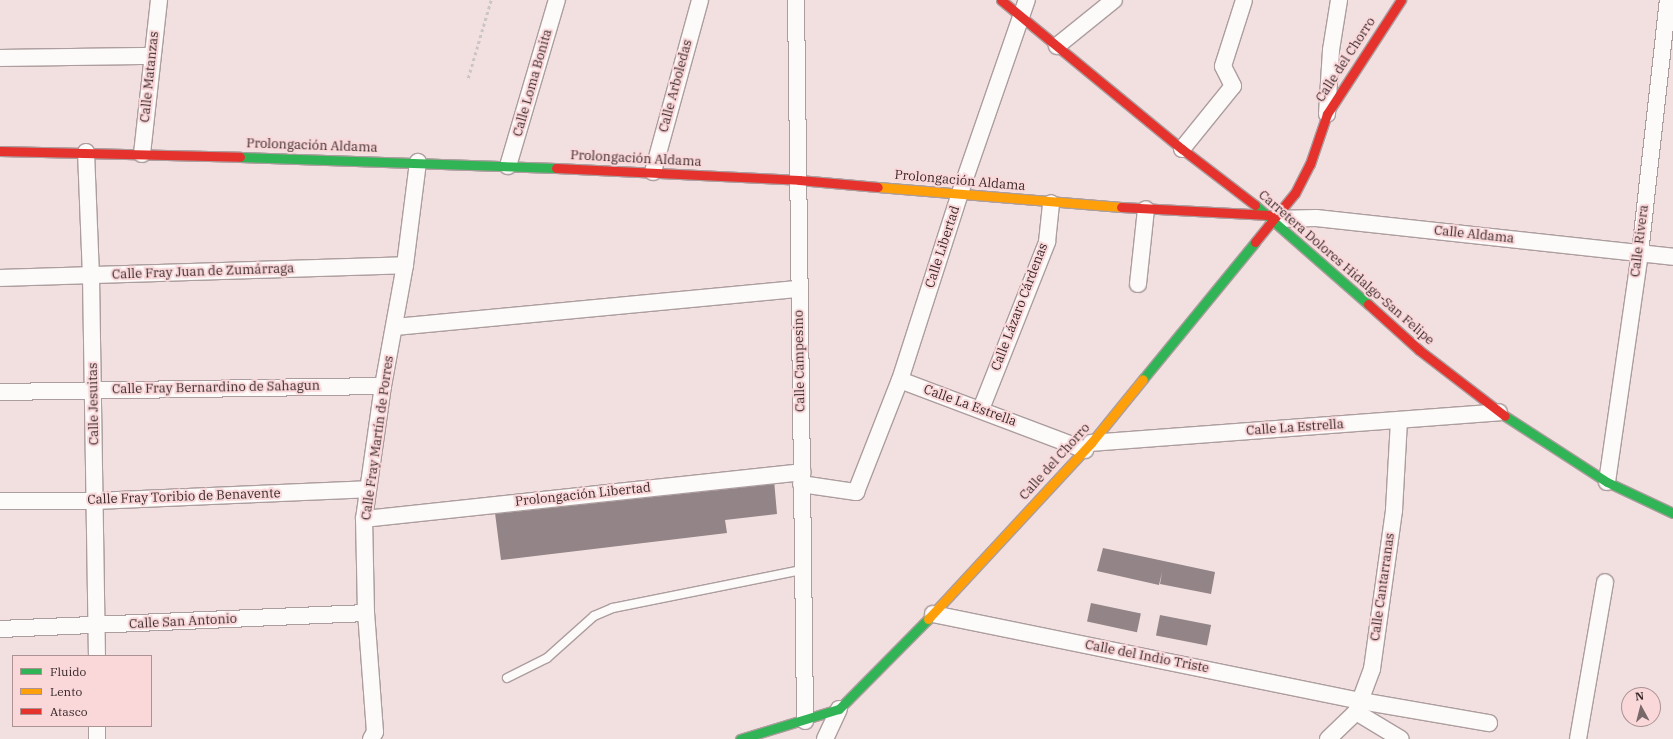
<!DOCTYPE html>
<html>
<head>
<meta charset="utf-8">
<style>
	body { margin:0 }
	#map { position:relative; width:1673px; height:739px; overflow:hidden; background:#f2e0e1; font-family:"IBM Plex Serif",serif }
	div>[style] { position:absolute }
	.building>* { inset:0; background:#928487; transform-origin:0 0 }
	.path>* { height:2.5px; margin-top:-1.25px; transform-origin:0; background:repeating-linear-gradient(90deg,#cbc5c5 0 3px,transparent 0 6px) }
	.roads { filter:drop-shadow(1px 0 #ac9d9e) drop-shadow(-1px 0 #ac9d9e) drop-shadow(0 1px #ac9d9e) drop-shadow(0 -1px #ac9d9e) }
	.lane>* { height:8px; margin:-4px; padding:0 4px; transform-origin:4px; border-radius:4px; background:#fdfafa }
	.street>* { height:16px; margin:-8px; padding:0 8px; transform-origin:8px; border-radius:8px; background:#fdfafa }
	.fast>* { height:9px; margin:-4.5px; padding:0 4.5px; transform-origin:4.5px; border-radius:4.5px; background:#30b455 }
	.slow>* { height:9px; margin:-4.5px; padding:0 4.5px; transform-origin:4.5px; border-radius:4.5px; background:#ff9f0a }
	.jam>* { height:9px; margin:-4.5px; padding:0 4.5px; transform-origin:4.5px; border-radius:4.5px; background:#e5322d }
	span { translate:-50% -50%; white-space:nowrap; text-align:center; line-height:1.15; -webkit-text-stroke:4px #fad8da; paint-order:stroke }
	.street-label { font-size:13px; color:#382829 }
	.legend { position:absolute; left:12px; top:655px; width:140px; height:72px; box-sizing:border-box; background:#fad8da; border:1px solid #ac9293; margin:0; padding:5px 7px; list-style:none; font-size:12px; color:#382829 }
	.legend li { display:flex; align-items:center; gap:8px; height:20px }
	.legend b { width:20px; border:1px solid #ac9293 }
	.north { position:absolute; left:1621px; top:687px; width:40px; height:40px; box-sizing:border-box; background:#fad8da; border:1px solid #ac9293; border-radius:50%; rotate:353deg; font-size:11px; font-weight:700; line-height:16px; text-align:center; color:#382829 }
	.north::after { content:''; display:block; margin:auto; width:14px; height:18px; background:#796869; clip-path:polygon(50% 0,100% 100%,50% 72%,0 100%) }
</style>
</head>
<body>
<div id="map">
	<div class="building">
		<div style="clip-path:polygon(774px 480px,777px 514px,725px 520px,727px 533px,501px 560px,495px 513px)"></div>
		<div style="clip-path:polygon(1103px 548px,1215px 572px,1211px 594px,1160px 584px,1162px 572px,1159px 585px,1097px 571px)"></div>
		<div style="left:1091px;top:603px;width:51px;height:19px;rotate:12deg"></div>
		<div style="left:1160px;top:615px;width:52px;height:21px;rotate:11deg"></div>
	</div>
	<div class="path">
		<div style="left:468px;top:78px;width:81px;rotate:-73.6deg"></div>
	</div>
	<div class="roads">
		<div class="lane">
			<div style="left:507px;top:678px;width:45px;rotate:-26.6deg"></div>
			<div style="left:547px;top:658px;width:63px;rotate:-41.8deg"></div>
			<div style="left:594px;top:616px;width:21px;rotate:-23deg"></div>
			<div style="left:613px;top:608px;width:192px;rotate:-11.4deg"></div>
		</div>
		<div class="street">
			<div style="left:796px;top:0;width:721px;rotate:89.28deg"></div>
			<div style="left:1057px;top:46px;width:73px;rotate:-38.9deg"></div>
			<div style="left:0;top:58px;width:151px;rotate:-0.8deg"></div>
			<div style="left:1327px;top:114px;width:64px;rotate:-86.4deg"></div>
			<div style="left:1331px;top:50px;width:51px;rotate:-80.9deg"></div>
			<div style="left:1182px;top:149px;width:81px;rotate:-51deg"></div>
			<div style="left:1233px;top:86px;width:22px;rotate:-117deg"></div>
			<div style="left:1223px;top:66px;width:69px;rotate:-72.3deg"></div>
			<div style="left:86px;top:152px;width:124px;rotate:87.7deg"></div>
			<div style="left:91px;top:276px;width:380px;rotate:89.1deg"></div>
			<div style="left:142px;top:154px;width:155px;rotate:-83.7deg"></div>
			<div style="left:508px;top:166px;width:173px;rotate:-73.6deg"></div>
			<div style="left:653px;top:172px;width:178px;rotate:-74.7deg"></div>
			<div style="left:1274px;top:219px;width:42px;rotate:-1.4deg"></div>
			<div style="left:1316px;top:218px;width:359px;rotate:6.2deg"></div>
			<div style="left:0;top:278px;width:405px;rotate:-1.8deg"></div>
			<div style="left:1138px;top:284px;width:75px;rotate:-83.9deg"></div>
			<div style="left:395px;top:327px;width:406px;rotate:-5.4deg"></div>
			<div style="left:900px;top:380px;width:198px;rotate:20.7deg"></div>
			<div style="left:0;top:392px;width:383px;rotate:-0.9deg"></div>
			<div style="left:981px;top:409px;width:180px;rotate:-68.4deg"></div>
			<div style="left:1047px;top:242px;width:39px;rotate:-84deg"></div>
			<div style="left:1091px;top:443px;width:409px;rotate:-4.3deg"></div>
			<div style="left:1607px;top:482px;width:231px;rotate:-81.8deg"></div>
			<div style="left:1640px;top:253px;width:255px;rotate:-83.7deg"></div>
			<div style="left:801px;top:484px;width:56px;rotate:8.3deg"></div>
			<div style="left:856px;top:492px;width:120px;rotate:-68.6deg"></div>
			<div style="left:900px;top:380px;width:196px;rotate:-72.2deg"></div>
			<div style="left:960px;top:193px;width:204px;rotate:-70.9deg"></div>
			<div style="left:0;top:501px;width:95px"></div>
			<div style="left:95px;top:501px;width:272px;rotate:-2.5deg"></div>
			<div style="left:364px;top:519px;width:441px;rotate:-6.1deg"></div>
			<div style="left:933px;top:614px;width:437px;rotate:11.5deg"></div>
			<div style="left:1361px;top:701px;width:130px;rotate:9.8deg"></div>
			<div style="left:0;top:629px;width:366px;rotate:-2.5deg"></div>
			<div style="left:1356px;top:712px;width:52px;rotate:31deg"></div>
			<div style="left:97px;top:739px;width:13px;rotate:-90deg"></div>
			<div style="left:371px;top:739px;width:8px;rotate:-60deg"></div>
			<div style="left:375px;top:732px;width:119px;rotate:-94.3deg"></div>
			<div style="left:366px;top:613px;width:94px;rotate:-91.2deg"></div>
			<div style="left:364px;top:519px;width:134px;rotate:-81.9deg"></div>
			<div style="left:383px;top:386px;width:123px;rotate:-79.7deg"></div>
			<div style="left:405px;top:265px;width:104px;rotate:-82.8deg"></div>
			<div style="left:825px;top:739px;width:33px;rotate:-65deg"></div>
			<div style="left:1328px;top:739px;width:39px;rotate:-44deg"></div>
			<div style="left:1356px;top:712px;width:46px;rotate:-69.6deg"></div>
			<div style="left:1372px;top:669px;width:161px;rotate:-82.1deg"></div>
			<div style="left:1394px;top:510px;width:90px;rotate:-86.8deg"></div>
			<div style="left:1578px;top:739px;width:159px;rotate:-80.2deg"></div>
		</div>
		<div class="fast">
			<div style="left:240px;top:157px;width:316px;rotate:2deg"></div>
			<div style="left:1255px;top:205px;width:150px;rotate:41.2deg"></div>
			<div style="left:1143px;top:379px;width:177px;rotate:-50.7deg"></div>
			<div style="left:1505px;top:416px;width:121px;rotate:32.9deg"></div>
			<div style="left:1607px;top:482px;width:73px;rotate:25.2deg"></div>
			<div style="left:740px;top:739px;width:103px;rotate:-16.9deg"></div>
			<div style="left:839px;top:709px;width:127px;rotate:-45.3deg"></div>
		</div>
		<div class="slow">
			<div style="left:878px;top:187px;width:244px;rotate:4.7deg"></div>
			<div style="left:928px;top:619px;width:240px;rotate:-47.2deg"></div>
			<div style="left:1091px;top:443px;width:82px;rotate:-50.9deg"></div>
		</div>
		<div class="jam">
			<div style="left:1001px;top:0;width:234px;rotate:39.5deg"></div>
			<div style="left:1182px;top:149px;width:92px;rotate:37.5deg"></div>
			<div style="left:0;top:151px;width:240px;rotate:1.4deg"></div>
			<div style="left:556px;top:168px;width:243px;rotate:2.8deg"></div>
			<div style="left:799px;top:180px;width:79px;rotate:5.1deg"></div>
			<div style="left:1121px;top:207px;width:148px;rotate:3.1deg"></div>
			<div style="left:1255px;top:242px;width:63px;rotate:-50.8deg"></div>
			<div style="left:1295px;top:193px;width:33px;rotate:-63deg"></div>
			<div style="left:1310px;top:164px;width:53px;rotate:-71.2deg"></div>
			<div style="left:1327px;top:114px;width:136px;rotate:-57deg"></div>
			<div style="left:1368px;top:304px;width:69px;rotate:42deg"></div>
			<div style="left:1419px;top:350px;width:108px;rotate:37.5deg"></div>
		</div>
	</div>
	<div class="street-label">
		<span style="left:1346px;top:60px;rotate:-57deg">Calle del Chorro</span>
		<span style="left:150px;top:77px;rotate:-84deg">Calle Matanzas</span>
		<span style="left:533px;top:83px;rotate:-74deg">Calle Loma Bonita</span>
		<span style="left:676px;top:86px;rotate:-75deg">Calle Arboledas</span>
		<span style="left:312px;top:146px;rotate:2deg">Prolongación Aldama</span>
		<span style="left:636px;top:159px;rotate:3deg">Prolongación Aldama</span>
		<span style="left:960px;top:181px;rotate:5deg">Prolongación Aldama</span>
		<span style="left:1474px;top:235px;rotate:6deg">Calle Aldama</span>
		<span style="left:1640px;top:241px;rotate:-83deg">Calle Rivera</span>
		<span style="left:943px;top:247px;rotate:-72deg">Calle Libertad</span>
		<span style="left:1346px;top:268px;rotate:41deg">Carretera Dolores Hidalgo-San Felipe</span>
		<span style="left:203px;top:272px;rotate:-2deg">Calle Fray Juan de Zumárraga</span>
		<span style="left:1020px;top:307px;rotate:-69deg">Calle Lázaro Cárdenas</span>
		<span style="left:800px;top:361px;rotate:-91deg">Calle Campesino</span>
		<span style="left:216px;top:388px;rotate:-1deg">Calle Fray Bernardino de Sahagun</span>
		<span style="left:94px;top:404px;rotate:-91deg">Calle Jesuitas</span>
		<span style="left:970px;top:406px;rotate:20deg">Calle La Estrella</span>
		<span style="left:1295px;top:428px;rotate:-4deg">Calle La Estrella</span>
		<span style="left:378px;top:438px;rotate:-82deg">Calle Fray Martín de Porres</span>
		<span style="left:1055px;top:462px;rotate:-48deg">Calle del Chorro</span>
		<span style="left:583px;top:495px;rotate:-6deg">Prolongación Libertad</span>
		<span style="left:184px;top:497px;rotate:-2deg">Calle Fray Toribio de Benavente</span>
		<span style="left:1383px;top:587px;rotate:-82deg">Calle Cantarranas</span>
		<span style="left:183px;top:622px;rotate:-3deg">Calle San Antonio</span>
		<span style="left:1147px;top:657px;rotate:11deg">Calle del Indio Triste</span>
	</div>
	<ul class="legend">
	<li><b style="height:5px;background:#30b455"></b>Fluido</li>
	<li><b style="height:5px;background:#ff9f0a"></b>Lento</li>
	<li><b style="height:5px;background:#e5322d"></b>Atasco</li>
	</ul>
	<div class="north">N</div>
</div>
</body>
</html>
